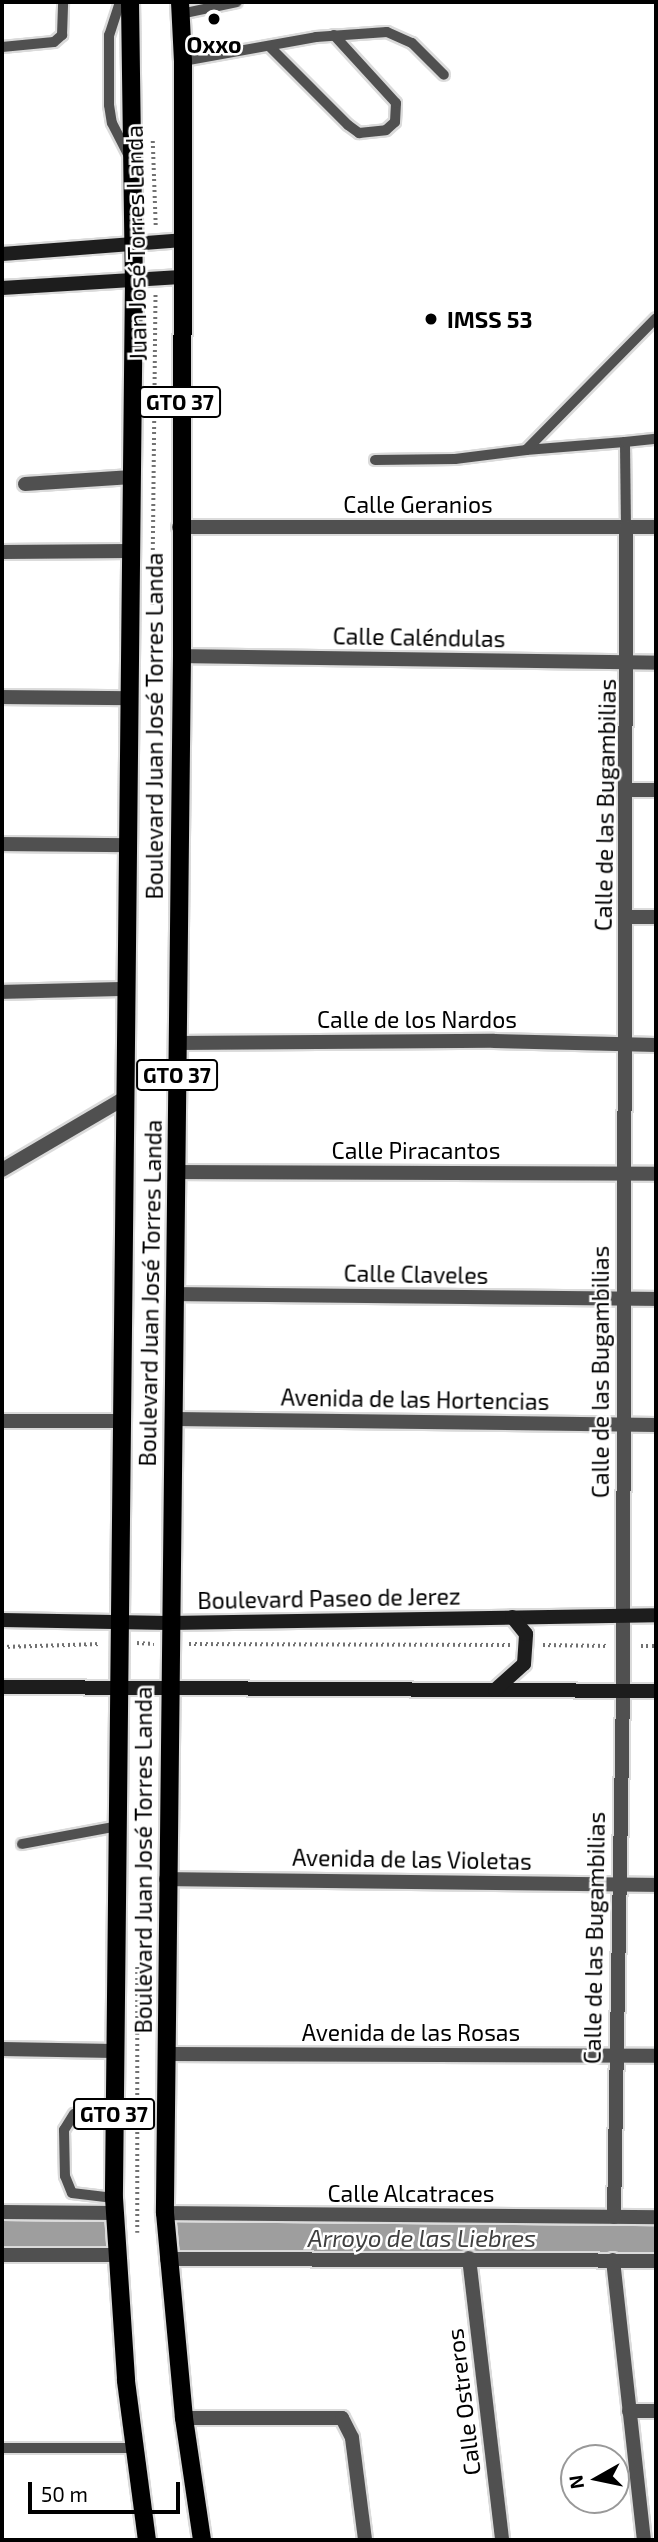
<!DOCTYPE html>
<html>
<head>
<meta charset="utf-8">
<style>
	body { margin:0 }
	#map { position:relative; width:658px; height:2542px; overflow:hidden; background:#fff; font-family:"Exo 2",sans-serif }
	div>[style] { position:absolute }
	.river>* { height:37px; margin:-18.5px; padding:0 18.5px; transform-origin:18.5px; border-radius:18.5px; background:#9e9e9e }
	.path>* { height:3.5px; margin-top:-1.75px; transform-origin:0; background:repeating-linear-gradient(90deg,#727272 0 2px,transparent 0 5.5px) }
	.roads { filter:drop-shadow(2px 0 #dbdbdb) drop-shadow(-2px 0 #dbdbdb) drop-shadow(0 2px #dbdbdb) drop-shadow(0 -2px #dbdbdb) }
	.lane>* { height:10px; margin:-5px; padding:0 5px; transform-origin:5px; border-radius:5px; background:#505050 }
	.street>* { height:14px; margin:-7px; padding:0 7px; transform-origin:7px; border-radius:7px; background:#505050 }
	.secondary>* { height:14px; margin:-7px; padding:0 7px; transform-origin:7px; border-radius:7px; background:#1d1d1d }
	.primary>* { height:18px; margin:-9px; padding:0 9px; transform-origin:9px; border-radius:9px; background:#000 }
	.dots>* { width:19px; height:19px; translate:-50% -50%; box-sizing:border-box; border:4px solid #fff; border-radius:50% }
	span { translate:-50% -50%; white-space:nowrap; text-align:center; line-height:1.15; -webkit-text-stroke:5px #fff; paint-order:stroke }
	.shield-label span { padding:2px 5px; background:#fff; border:2px solid; border-radius:5px; -webkit-text-stroke-width:0 }
	.shield-label { font-size:21px; color:#000; font-weight:700 }
	.poi-label { font-size:23px; color:#000; font-weight:700 }
	.left { translate:0 -50%; text-align:left }
	.street-label { font-size:23px; color:#000 }
	.water-label { font-size:24px; color:#3f3f3f; font-style:italic }
	.frame { position:absolute; inset:0; border:4px solid #000; pointer-events:none }
	.north { position:absolute; left:560px; top:2444px; width:70px; height:70px; box-sizing:border-box; background:#fff; border:2px solid #999; border-radius:50%; rotate:261deg; font-size:19px; font-weight:700; line-height:28px; text-align:center; color:#000 }
	.north::after { content:''; display:block; margin:auto; width:24px; height:32px; background:#000; clip-path:polygon(50% 0,100% 100%,50% 72%,0 100%) }
	.scale { position:absolute; left:28px; top:2482px; width:152px; height:32px; box-sizing:border-box; border:4px solid #000; border-top:0; padding-left:9px; font-size:21px; line-height:24px; white-space:nowrap; color:#000; -webkit-text-stroke:5px #fff; paint-order:stroke }
</style>
</head>
<body>
<div id="map">
	<div class="river">
		<div style="left:2px;top:2236px;width:94px"></div>
		<div style="left:187px;top:2237px;width:469px;rotate:0.2deg"></div>
	</div>
	<div class="path">
		<div style="left:153px;top:141px;width:86px;rotate:88deg"></div>
		<div style="left:152px;top:605px;width:310px;rotate:-89.4deg"></div>
		<div style="left:137px;top:1643px;width:17px;rotate:3deg"></div>
		<div style="left:189px;top:1644px;width:322px;rotate:0.2deg"></div>
		<div style="left:543px;top:1645px;width:66px;rotate:0.9deg"></div>
		<div style="left:641px;top:1646px;width:15px"></div>
		<div style="left:2px;top:1647px;width:99px;rotate:-1.7deg"></div>
		<div style="left:137px;top:2233px;width:266px;rotate:-90deg"></div>
	</div>
	<div class="roads">
		<div class="lane">
			<div style="left:120px;top:2px;width:35px;rotate:108deg"></div>
			<div style="left:109px;top:35px;width:70px;rotate:90deg"></div>
			<div style="left:109px;top:105px;width:18px;rotate:81deg"></div>
			<div style="left:112px;top:123px;width:42px;rotate:62.8deg"></div>
			<div style="left:180px;top:14px;width:58px;rotate:-11.9deg"></div>
			<div style="left:269px;top:46px;width:112px;rotate:45deg"></div>
			<div style="left:348px;top:125px;width:14px;rotate:36deg"></div>
			<div style="left:359px;top:133px;width:27px;rotate:-6deg"></div>
			<div style="left:386px;top:130px;width:12px;rotate:-42deg"></div>
			<div style="left:395px;top:122px;width:19px;rotate:-87deg"></div>
			<div style="left:396px;top:103px;width:92px;rotate:-132.4deg"></div>
			<div style="left:2px;top:47px;width:52px;rotate:-5.5deg"></div>
			<div style="left:54px;top:42px;width:11px;rotate:-41deg"></div>
			<div style="left:62px;top:35px;width:33px;rotate:-88deg"></div>
			<div style="left:183px;top:61px;width:135px;rotate:-10.2deg"></div>
			<div style="left:316px;top:37px;width:71px;rotate:-4deg"></div>
			<div style="left:387px;top:32px;width:27px;rotate:24deg"></div>
			<div style="left:412px;top:43px;width:45px;rotate:45deg"></div>
			<div style="left:526px;top:450px;width:99px;rotate:-4.6deg"></div>
			<div style="left:375px;top:460px;width:80px;rotate:-0.7deg"></div>
			<div style="left:455px;top:459px;width:72px;rotate:-7.2deg"></div>
			<div style="left:526px;top:450px;width:185px;rotate:-45.4deg"></div>
			<div style="left:626px;top:527px;width:85px;rotate:-90.7deg"></div>
			<div style="left:625px;top:442px;width:31px;rotate:-6deg"></div>
			<div style="left:22px;top:1844px;width:98px;rotate:-10.6deg"></div>
			<div style="left:114px;top:2103px;width:41px;rotate:164.6deg"></div>
			<div style="left:74px;top:2114px;width:19px;rotate:122deg"></div>
			<div style="left:64px;top:2130px;width:46px;rotate:88.8deg"></div>
			<div style="left:65px;top:2176px;width:18px;rotate:68deg"></div>
			<div style="left:72px;top:2193px;width:42px;rotate:6.8deg"></div>
			<div style="left:2px;top:2448px;width:132px"></div>
		</div>
		<div class="street">
			<div style="left:25px;top:484px;width:107px;rotate:-3.7deg"></div>
			<div style="left:179px;top:527px;width:477px"></div>
			<div style="left:2px;top:552px;width:128px;rotate:-0.4deg"></div>
			<div style="left:182px;top:656px;width:474px;rotate:0.8deg"></div>
			<div style="left:2px;top:697px;width:125px;rotate:0.5deg"></div>
			<div style="left:627px;top:790px;width:29px"></div>
			<div style="left:2px;top:844px;width:123px;rotate:0.5deg"></div>
			<div style="left:627px;top:917px;width:29px"></div>
			<div style="left:2px;top:992px;width:122px;rotate:-1.4deg"></div>
			<div style="left:177px;top:1043px;width:317px;rotate:-0.4deg"></div>
			<div style="left:494px;top:1041px;width:162px;rotate:1.4deg"></div>
			<div style="left:2px;top:1170px;width:140px;rotate:-30.4deg"></div>
			<div style="left:175px;top:1172px;width:481px;rotate:0.2deg"></div>
			<div style="left:175px;top:1294px;width:481px;rotate:0.6deg"></div>
			<div style="left:174px;top:1419px;width:482px;rotate:0.7deg"></div>
			<div style="left:2px;top:1421px;width:121px"></div>
			<div style="left:166px;top:1879px;width:490px;rotate:0.7deg"></div>
			<div style="left:2px;top:2049px;width:112px;rotate:1deg"></div>
			<div style="left:166px;top:2054px;width:490px;rotate:0.2deg"></div>
			<div style="left:2px;top:2212px;width:113px;rotate:0.5deg"></div>
			<div style="left:165px;top:2213px;width:491px;rotate:0.5deg"></div>
			<div style="left:614px;top:2217px;width:526px;rotate:-89.02deg"></div>
			<div style="left:623px;top:1691px;width:1164px;rotate:-89.85deg"></div>
			<div style="left:2px;top:2255px;width:116px"></div>
			<div style="left:469px;top:2258px;width:284px;rotate:83.3deg"></div>
			<div style="left:167px;top:2259px;width:489px;rotate:0.2deg"></div>
			<div style="left:613px;top:2260px;width:282px;rotate:83.7deg"></div>
			<div style="left:629px;top:2411px;width:27px"></div>
			<div style="left:184px;top:2418px;width:158px"></div>
			<div style="left:342px;top:2418px;width:22px;rotate:63deg"></div>
			<div style="left:352px;top:2438px;width:103px;rotate:82.7deg"></div>
		</div>
		<div class="secondary">
			<div style="left:2px;top:254px;width:181px;rotate:-4.4deg"></div>
			<div style="left:2px;top:288px;width:179px;rotate:-3.5deg"></div>
			<div style="left:2px;top:1620px;width:167px;rotate:1deg"></div>
			<div style="left:169px;top:1623px;width:487px;rotate:-0.9deg"></div>
			<div style="left:2px;top:1687px;width:654px;rotate:0.35deg"></div>
			<div style="left:495px;top:1690px;width:39px;rotate:-42deg"></div>
			<div style="left:524px;top:1664px;width:30px;rotate:-86deg"></div>
			<div style="left:526px;top:1634px;width:22px;rotate:-129deg"></div>
		</div>
		<div class="primary">
			<div style="left:130px;top:2px;width:277px;rotate:89.2deg"></div>
			<div style="left:134px;top:279px;width:1919px;rotate:90.6deg"></div>
			<div style="left:114px;top:2198px;width:183px;rotate:86.2deg"></div>
			<div style="left:126px;top:2381px;width:160px;rotate:82.5deg"></div>
			<div style="left:180px;top:2px;width:59px;rotate:87.1deg"></div>
			<div style="left:183px;top:61px;width:595px;rotate:90.1deg"></div>
			<div style="left:182px;top:656px;width:1557px;rotate:90.63deg"></div>
			<div style="left:165px;top:2213px;width:206px;rotate:84.7deg"></div>
			<div style="left:184px;top:2418px;width:123px;rotate:81.6deg"></div>
		</div>
	</div>
	<div class="dots">
		<div style="left:214px;top:19px;background:#000"></div>
		<div style="left:431px;top:319px;background:#000"></div>
	</div>
	<div class="shield-label">
		<span style="left:180px;top:402px">GTO 37</span>
		<span style="left:177px;top:1075px">GTO 37</span>
		<span style="left:114px;top:2114px">GTO 37</span>
	</div>
	<div class="poi-label">
		<span style="left:214px;top:44px">Oxxo</span>
		<span class="left" style="left:447px;top:319px">IMSS 53</span>
	</div>
	<div class="street-label">
		<span style="left:136px;top:243px;rotate:-91deg">Juan José Torres Landa</span>
		<span style="left:418px;top:504px">Calle Geranios</span>
		<span style="left:419px;top:637px;rotate:1deg">Calle Caléndulas</span>
		<span style="left:154px;top:726px;rotate:-90deg">Boulevard Juan José Torres Landa</span>
		<span style="left:605px;top:805px;rotate:-89deg">Calle de las Bugambilias</span>
		<span style="left:417px;top:1019px">Calle de los Nardos</span>
		<span style="left:416px;top:1150px">Calle Piracantos</span>
		<span style="left:416px;top:1274px;rotate:1deg">Calle Claveles</span>
		<span style="left:150px;top:1293px;rotate:-89deg">Boulevard Juan José Torres Landa</span>
		<span style="left:600px;top:1372px;rotate:-90deg">Calle de las Bugambilias</span>
		<span style="left:415px;top:1399px;rotate:1deg">Avenida de las Hortencias</span>
		<span style="left:329px;top:1598px;rotate:-1deg">Boulevard Paseo de Jerez</span>
		<span style="left:412px;top:1859px;rotate:1deg">Avenida de las Violetas</span>
		<span style="left:143px;top:1860px;rotate:-90deg">Boulevard Juan José Torres Landa</span>
		<span style="left:594px;top:1938px;rotate:-89deg">Calle de las Bugambilias</span>
		<span style="left:411px;top:2032px">Avenida de las Rosas</span>
		<span style="left:411px;top:2193px">Calle Alcatraces</span>
		<span style="left:463px;top:2402px;rotate:-97deg">Calle Ostreros</span>
	</div>
	<div class="water-label">
		<span style="left:422px;top:2238px">Arroyo de las Liebres</span>
	</div>
	<div class="frame"></div>
	<div class="north">N</div>
	<div class="scale">50 m</div>
</div>
</body>
</html>
